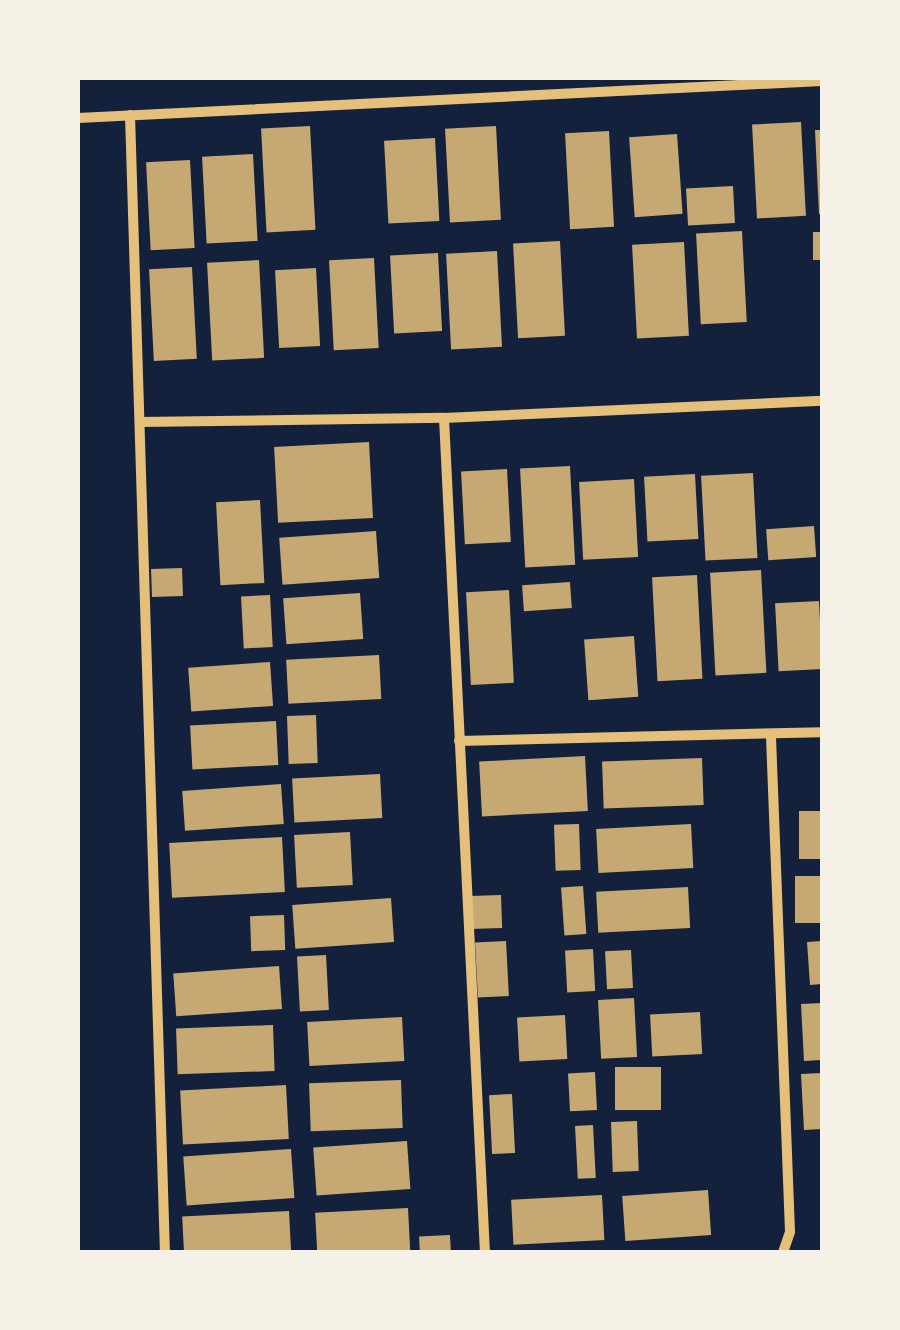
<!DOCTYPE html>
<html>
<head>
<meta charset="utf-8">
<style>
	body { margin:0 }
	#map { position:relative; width:900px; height:1330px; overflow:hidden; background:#14213d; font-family:Mulish,sans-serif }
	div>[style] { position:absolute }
	.building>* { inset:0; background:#c6a872; transform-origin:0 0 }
	.minor>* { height:10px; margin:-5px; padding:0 5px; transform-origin:5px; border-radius:5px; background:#e5c07b }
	span { translate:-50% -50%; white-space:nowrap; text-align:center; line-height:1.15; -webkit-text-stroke:10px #f6f1e7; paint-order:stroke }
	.frame { position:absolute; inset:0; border:80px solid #f6f1e7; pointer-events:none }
</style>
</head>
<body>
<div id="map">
	<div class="building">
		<div style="left:801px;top:122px;width:94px;height:49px;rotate:87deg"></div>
		<div style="left:310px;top:126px;width:104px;height:49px;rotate:87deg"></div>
		<div style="left:496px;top:126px;width:94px;height:51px;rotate:87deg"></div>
		<div style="clip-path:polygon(815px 130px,822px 130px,822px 214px,819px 214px)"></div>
		<div style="left:609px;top:131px;width:96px;height:44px;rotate:87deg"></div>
		<div style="left:677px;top:134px;width:80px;height:48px;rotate:86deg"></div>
		<div style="left:435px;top:138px;width:83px;height:51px;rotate:87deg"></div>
		<div style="left:253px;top:154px;width:87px;height:51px;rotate:87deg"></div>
		<div style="left:190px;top:160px;width:88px;height:44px;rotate:87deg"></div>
		<div style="left:733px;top:186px;width:37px;height:47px;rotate:87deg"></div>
		<div style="left:742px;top:231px;width:91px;height:46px;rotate:87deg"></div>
		<div style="left:813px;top:232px;width:9px;height:28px"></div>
		<div style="left:560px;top:241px;width:95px;height:47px;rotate:87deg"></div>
		<div style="left:684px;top:242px;width:94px;height:52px;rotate:87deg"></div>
		<div style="left:497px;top:251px;width:96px;height:51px;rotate:87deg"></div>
		<div style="left:438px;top:253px;width:78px;height:48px;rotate:87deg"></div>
		<div style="left:374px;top:258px;width:90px;height:45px;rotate:87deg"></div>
		<div style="left:259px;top:260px;width:98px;height:52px;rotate:87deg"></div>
		<div style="left:192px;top:267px;width:92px;height:43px;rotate:87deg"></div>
		<div style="left:316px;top:268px;width:78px;height:41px;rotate:87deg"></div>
		<div style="left:369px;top:442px;width:76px;height:95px;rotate:87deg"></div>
		<div style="left:570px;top:466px;width:99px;height:50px;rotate:87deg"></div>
		<div style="left:507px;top:469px;width:73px;height:46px;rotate:87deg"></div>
		<div style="left:753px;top:473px;width:85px;height:52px;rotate:87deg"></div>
		<div style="left:695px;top:474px;width:65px;height:51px;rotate:87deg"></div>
		<div style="left:634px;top:479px;width:78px;height:55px;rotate:87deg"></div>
		<div style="left:260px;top:500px;width:83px;height:44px;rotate:87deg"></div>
		<div style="left:814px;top:526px;width:31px;height:48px;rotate:86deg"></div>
		<div style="left:376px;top:531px;width:47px;height:97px;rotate:86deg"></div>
		<div style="left:182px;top:568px;width:28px;height:31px;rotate:88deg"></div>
		<div style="left:761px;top:570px;width:103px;height:51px;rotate:87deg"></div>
		<div style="left:697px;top:575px;width:104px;height:45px;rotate:87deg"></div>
		<div style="left:570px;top:582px;width:26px;height:48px;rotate:86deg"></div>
		<div style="left:509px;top:590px;width:93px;height:43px;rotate:87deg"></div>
		<div style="left:360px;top:593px;width:46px;height:77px;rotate:86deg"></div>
		<div style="left:270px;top:595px;width:52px;height:29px;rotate:87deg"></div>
		<div style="left:819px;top:601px;width:68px;height:44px;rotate:87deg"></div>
		<div style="left:634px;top:636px;width:61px;height:50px;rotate:86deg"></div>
		<div style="left:379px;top:655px;width:44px;height:93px;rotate:87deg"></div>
		<div style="left:270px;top:662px;width:44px;height:82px;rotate:86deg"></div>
		<div style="left:316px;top:715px;width:48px;height:29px;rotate:88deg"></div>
		<div style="left:276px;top:721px;width:44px;height:86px;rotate:87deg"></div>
		<div style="left:585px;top:756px;width:55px;height:106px;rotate:87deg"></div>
		<div style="left:702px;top:758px;width:47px;height:100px;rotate:88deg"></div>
		<div style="left:380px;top:774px;width:44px;height:88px;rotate:87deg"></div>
		<div style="left:281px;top:784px;width:40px;height:99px;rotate:86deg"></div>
		<div style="left:822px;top:811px;width:48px;height:23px;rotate:90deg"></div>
		<div style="left:579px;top:824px;width:46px;height:25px;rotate:88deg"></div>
		<div style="left:691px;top:824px;width:44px;height:95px;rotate:87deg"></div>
		<div style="left:350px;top:832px;width:53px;height:56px;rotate:87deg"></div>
		<div style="left:282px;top:837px;width:55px;height:113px;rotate:87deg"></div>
		<div style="left:822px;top:876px;width:47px;height:27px;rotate:90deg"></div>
		<div style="left:583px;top:886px;width:48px;height:22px;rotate:86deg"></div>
		<div style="left:688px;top:887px;width:41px;height:92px;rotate:87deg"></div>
		<div style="left:501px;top:895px;width:33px;height:32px;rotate:88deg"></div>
		<div style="left:391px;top:898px;width:44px;height:99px;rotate:86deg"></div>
		<div style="left:284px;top:915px;width:35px;height:34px;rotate:88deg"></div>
		<div style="left:506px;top:941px;width:55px;height:31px;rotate:87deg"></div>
		<div style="clip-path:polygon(822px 941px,822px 984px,810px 985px,807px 942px)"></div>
		<div style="left:593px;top:949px;width:42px;height:28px;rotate:87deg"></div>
		<div style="left:631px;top:950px;width:38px;height:26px;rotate:87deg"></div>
		<div style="left:326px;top:955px;width:55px;height:29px;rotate:87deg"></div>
		<div style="left:279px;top:966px;width:43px;height:106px;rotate:86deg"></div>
		<div style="left:634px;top:998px;width:59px;height:36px;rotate:87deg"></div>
		<div style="clip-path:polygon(822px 1003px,822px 1060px,804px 1061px,801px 1004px)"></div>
		<div style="left:700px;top:1012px;width:42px;height:50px;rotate:87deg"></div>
		<div style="left:565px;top:1015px;width:44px;height:48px;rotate:87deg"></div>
		<div style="left:402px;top:1017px;width:44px;height:95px;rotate:87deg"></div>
		<div style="left:273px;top:1025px;width:46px;height:97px;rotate:88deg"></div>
		<div style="left:615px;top:1067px;width:46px;height:43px"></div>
		<div style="left:595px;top:1072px;width:38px;height:27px;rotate:87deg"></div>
		<div style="clip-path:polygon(822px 1073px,822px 1129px,804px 1130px,801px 1074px)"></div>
		<div style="left:401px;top:1080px;width:48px;height:92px;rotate:88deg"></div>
		<div style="left:286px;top:1085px;width:54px;height:106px;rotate:87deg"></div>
		<div style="left:512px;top:1094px;width:59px;height:23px;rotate:87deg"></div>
		<div style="left:637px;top:1121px;width:50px;height:26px;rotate:88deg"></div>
		<div style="left:593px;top:1125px;width:53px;height:18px;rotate:87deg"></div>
		<div style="left:407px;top:1141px;width:48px;height:94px;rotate:86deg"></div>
		<div style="left:291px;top:1149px;width:49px;height:108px;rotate:86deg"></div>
		<div style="left:708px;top:1190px;width:45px;height:86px;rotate:86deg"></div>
		<div style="left:602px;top:1195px;width:45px;height:91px;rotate:87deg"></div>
		<div style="left:408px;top:1208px;width:42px;height:93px;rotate:87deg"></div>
		<div style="left:289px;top:1211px;width:41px;height:107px;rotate:87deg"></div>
		<div style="left:450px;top:1235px;width:17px;height:31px;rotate:87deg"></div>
	</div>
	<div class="minor">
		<div style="left:130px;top:115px;width:1138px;rotate:88.24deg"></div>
		<div style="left:78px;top:118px;width:745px;rotate:-2.85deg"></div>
		<div style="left:444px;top:418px;width:835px;rotate:87.19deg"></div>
		<div style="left:140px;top:422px;width:304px;rotate:-0.8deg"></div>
		<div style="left:444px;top:418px;width:378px;rotate:-2.6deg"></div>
		<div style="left:771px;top:737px;width:495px;rotate:87.8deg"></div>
		<div style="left:790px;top:1232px;width:21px;rotate:109deg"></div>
		<div style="left:459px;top:741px;width:363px;rotate:-1.4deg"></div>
	</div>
	<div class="frame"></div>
</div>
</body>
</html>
